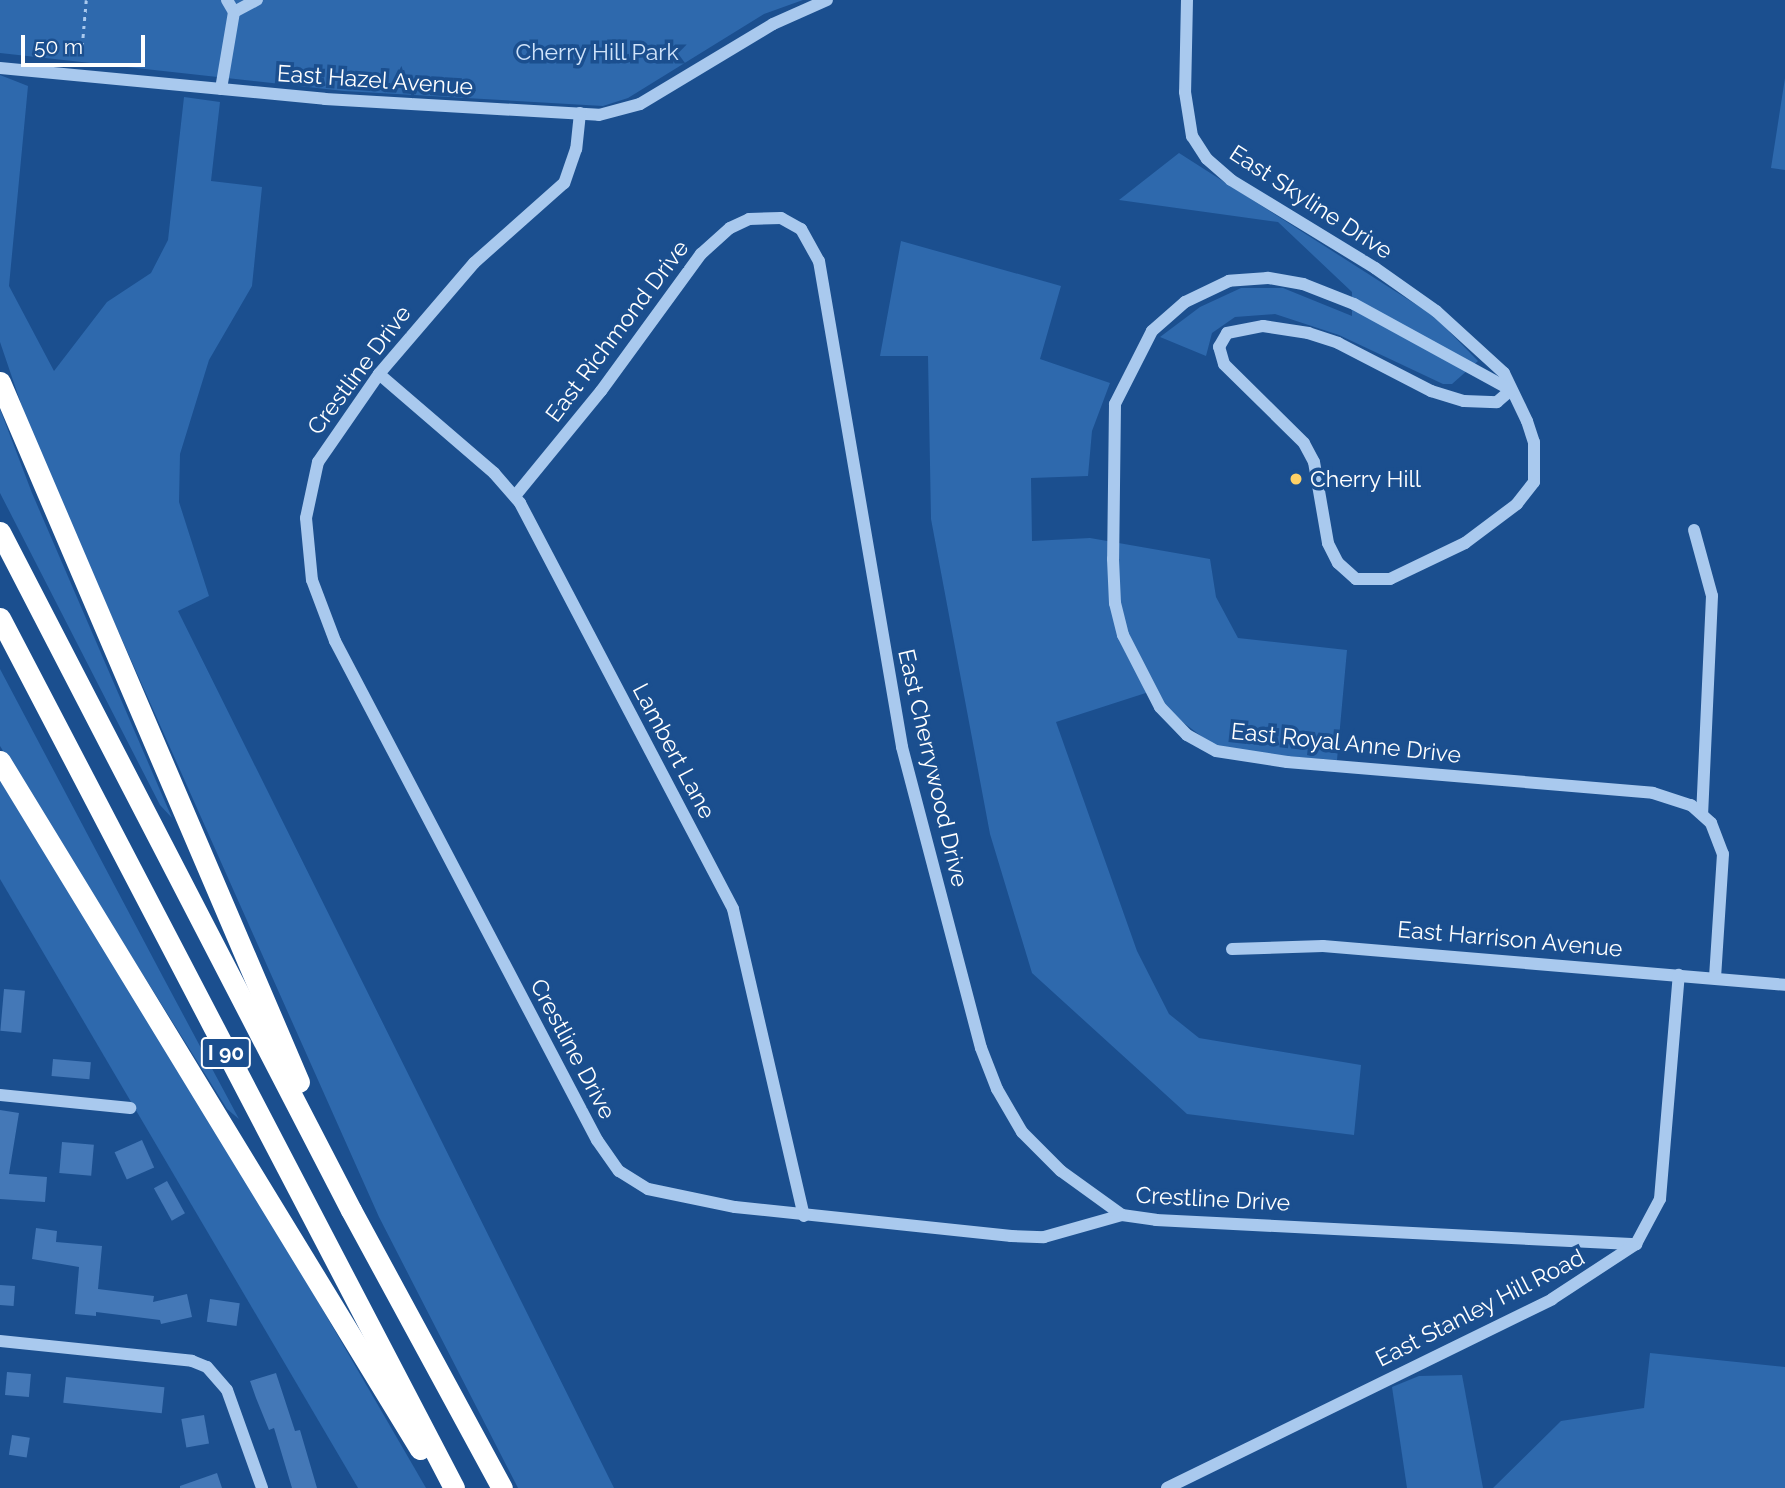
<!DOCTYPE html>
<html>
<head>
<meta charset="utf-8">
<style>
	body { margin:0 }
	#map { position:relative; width:1785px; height:1488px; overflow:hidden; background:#1b4f8f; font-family:Raleway,sans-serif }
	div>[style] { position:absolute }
	.green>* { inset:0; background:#2e69ad }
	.building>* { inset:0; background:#4478b7; transform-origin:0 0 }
	.path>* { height:2.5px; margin-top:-1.25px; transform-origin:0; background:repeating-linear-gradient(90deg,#a9c9ee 0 3.5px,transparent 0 8.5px) }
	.minor>* { height:12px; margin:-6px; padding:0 6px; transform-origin:6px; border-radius:6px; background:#a9c9ee }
	.highway>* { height:21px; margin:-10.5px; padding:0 10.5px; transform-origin:10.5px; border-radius:10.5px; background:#fff }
	.dots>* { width:19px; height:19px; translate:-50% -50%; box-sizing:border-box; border:4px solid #1b4f8f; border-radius:50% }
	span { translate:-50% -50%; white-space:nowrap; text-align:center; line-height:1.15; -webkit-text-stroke:7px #1b4f8f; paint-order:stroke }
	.shield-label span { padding:2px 5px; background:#1b4f8f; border:2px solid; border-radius:5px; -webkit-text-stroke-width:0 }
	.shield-label { font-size:21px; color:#fff; font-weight:700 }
	.park-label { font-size:23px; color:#cfe3fa }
	.street-label { font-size:23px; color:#fff }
	.poi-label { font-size:23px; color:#fff }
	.left { translate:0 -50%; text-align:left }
	.scale { position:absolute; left:21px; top:35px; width:124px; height:32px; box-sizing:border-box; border:4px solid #fff; border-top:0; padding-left:9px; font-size:21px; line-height:24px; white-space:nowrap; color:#fff; -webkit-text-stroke:5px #1b4f8f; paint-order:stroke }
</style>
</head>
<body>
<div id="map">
	<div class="green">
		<div style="clip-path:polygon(0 0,803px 0,764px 14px,628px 98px,603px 106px,344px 91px,0 53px)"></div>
		<div style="clip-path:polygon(0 75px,28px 86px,9px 286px,54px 371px,107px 302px,151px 273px,168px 240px,184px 97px,220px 102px,211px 181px,262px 187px,252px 286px,209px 360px,180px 454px,179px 502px,209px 596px,178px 611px,614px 1488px,518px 1488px,379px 1217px,34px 442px,0 342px)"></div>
		<div style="clip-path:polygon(1785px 78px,1785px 170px,1771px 168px)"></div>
		<div style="clip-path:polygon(1179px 153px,1434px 316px,1478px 361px,1452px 384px,1443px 384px,1339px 335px,1275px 314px,1235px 317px,1212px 333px,1206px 356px,1160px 337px,1200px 307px,1241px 288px,1283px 288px,1352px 316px,1352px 292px,1278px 222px,1119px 200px)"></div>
		<div style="clip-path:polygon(901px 241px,1061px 286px,1040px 359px,1110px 383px,1092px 431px,1088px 476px,1031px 478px,1032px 541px,1090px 538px,1210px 559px,1216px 597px,1238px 638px,1347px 650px,1337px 760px,1235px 752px,1209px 742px,1168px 711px,1155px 690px,1056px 722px,1137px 951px,1169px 1014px,1199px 1038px,1361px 1065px,1354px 1135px,1187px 1114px,1032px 973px,990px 834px,931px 519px,928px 356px,880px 356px)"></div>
		<div style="clip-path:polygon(0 409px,32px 493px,172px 818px,160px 805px,0 493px)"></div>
		<div style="clip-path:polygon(0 669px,163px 977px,239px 1119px,227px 1109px,0 746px)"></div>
		<div style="clip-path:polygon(0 780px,276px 1229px,426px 1488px,358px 1488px,0 879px)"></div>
		<div style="clip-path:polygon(1650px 1353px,1785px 1367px,1785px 1488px,1493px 1488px,1561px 1421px,1644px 1408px)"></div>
		<div style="clip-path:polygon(1462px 1375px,1483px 1488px,1407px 1488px,1392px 1387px,1419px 1376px)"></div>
	</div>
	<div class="building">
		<div style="left:4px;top:989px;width:21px;height:42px;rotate:5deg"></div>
		<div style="left:53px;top:1059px;width:38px;height:17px;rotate:5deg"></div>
		<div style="clip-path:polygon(0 1110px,19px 1113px,9px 1174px,47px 1177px,45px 1202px,0 1199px)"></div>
		<div style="left:142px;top:1140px;width:30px;height:30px;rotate:66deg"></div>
		<div style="left:62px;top:1142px;width:32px;height:31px;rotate:5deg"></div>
		<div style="left:167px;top:1181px;width:37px;height:15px;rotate:61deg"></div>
		<div style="clip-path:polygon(36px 1228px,57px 1231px,56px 1242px,102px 1246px,98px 1289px,154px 1296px,153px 1302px,187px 1294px,192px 1317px,161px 1324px,160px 1320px,96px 1312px,96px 1316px,75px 1314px,79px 1267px,32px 1259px)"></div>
		<div style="left:0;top:1285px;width:15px;height:20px;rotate:4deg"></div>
		<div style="left:210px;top:1299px;width:30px;height:23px;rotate:8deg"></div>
		<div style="left:7px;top:1372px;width:24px;height:23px;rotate:5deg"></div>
		<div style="clip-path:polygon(276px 1373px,295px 1431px,300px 1430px,317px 1488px,292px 1488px,274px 1428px,269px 1430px,256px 1398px,250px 1381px)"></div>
		<div style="left:66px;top:1377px;width:99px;height:26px;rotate:6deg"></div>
		<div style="left:204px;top:1415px;width:29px;height:23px;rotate:80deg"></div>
		<div style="left:12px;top:1435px;width:18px;height:20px;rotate:9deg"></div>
		<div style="clip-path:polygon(217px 1473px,222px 1488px,180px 1488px,180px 1486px)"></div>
	</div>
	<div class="path">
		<div style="left:82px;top:46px;width:46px;rotate:-85deg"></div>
	</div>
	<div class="minor">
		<div style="left:227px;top:0;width:14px;rotate:60deg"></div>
		<div style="left:234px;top:12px;width:26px;rotate:-28deg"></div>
		<div style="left:1187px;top:0;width:92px;rotate:91.2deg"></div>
		<div style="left:1185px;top:92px;width:45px;rotate:81deg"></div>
		<div style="left:1192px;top:136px;width:27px;rotate:57deg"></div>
		<div style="left:1207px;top:159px;width:32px;rotate:41deg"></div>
		<div style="left:1231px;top:180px;width:169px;rotate:31.4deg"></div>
		<div style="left:1375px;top:268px;width:75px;rotate:35.2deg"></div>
		<div style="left:1436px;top:311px;width:92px;rotate:42.4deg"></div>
		<div style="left:1504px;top:373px;width:53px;rotate:64.4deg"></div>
		<div style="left:1527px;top:421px;width:22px;rotate:72deg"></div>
		<div style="left:1534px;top:442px;width:40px;rotate:90deg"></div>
		<div style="left:1534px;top:482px;width:28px;rotate:128deg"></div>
		<div style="left:1517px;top:504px;width:65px;rotate:143.1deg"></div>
		<div style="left:1465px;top:543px;width:83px;rotate:154.4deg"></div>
		<div style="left:1390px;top:579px;width:34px;rotate:180deg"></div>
		<div style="left:1356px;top:579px;width:24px;rotate:-138deg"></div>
		<div style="left:1338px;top:563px;width:22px;rotate:-117deg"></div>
		<div style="left:1328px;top:543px;width:82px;rotate:-99.8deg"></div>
		<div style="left:1314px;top:462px;width:21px;rotate:-118deg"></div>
		<div style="left:1304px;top:443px;width:112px;rotate:-135.4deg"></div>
		<div style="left:1224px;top:364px;width:18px;rotate:-106deg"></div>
		<div style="left:1219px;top:347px;width:16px;rotate:-60deg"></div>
		<div style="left:1227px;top:333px;width:37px;rotate:-11deg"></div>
		<div style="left:1263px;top:326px;width:46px;rotate:8.8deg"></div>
		<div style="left:1308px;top:333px;width:32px;rotate:18deg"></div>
		<div style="left:1338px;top:343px;width:105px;rotate:27.3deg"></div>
		<div style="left:1431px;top:391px;width:34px;rotate:17deg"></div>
		<div style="left:1464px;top:401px;width:33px;rotate:2deg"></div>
		<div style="left:1497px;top:402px;width:18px;rotate:-41deg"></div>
		<div style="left:0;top:68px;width:326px;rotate:5.4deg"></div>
		<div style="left:325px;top:99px;width:274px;rotate:3.3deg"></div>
		<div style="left:599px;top:115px;width:42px;rotate:-15deg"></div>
		<div style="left:640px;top:104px;width:155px;rotate:-31deg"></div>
		<div style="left:773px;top:24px;width:59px;rotate:-24deg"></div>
		<div style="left:221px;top:89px;width:78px;rotate:-80.4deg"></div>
		<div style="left:580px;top:113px;width:36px;rotate:96deg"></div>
		<div style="left:576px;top:149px;width:36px;rotate:109deg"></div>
		<div style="left:564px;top:183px;width:120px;rotate:138.4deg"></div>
		<div style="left:474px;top:263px;width:146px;rotate:130.6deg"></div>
		<div style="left:379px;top:374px;width:107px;rotate:124.7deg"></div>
		<div style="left:318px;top:462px;width:57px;rotate:102.1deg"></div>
		<div style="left:306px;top:518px;width:62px;rotate:84.5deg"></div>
		<div style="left:312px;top:580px;width:65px;rotate:69.3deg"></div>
		<div style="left:335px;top:641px;width:564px;rotate:62.3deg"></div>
		<div style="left:597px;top:1140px;width:38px;rotate:55deg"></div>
		<div style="left:619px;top:1171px;width:34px;rotate:32deg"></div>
		<div style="left:648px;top:1189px;width:89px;rotate:11.7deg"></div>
		<div style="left:735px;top:1207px;width:278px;rotate:6deg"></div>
		<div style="left:1011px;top:1236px;width:33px;rotate:2deg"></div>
		<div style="left:1044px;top:1237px;width:81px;rotate:-15.8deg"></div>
		<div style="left:1122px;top:1215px;width:34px;rotate:8deg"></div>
		<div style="left:1156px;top:1220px;width:481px;rotate:2.9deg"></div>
		<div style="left:379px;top:374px;width:152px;rotate:40.7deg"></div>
		<div style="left:494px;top:473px;width:40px;rotate:49deg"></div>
		<div style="left:520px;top:503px;width:458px;rotate:62.3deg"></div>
		<div style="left:733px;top:909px;width:315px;rotate:77deg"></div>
		<div style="left:1511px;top:390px;width:179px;rotate:-151.3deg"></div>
		<div style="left:1354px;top:304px;width:55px;rotate:-158.6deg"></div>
		<div style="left:1303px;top:284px;width:36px;rotate:-170deg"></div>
		<div style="left:1268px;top:278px;width:39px;rotate:176deg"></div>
		<div style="left:1229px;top:281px;width:49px;rotate:154.5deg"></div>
		<div style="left:1185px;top:302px;width:44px;rotate:138.7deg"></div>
		<div style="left:1152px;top:331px;width:82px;rotate:116.9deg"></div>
		<div style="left:1115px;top:404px;width:155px;rotate:90.7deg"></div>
		<div style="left:1113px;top:559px;width:44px;rotate:87.4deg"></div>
		<div style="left:1115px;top:603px;width:33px;rotate:76deg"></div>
		<div style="left:1123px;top:635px;width:81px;rotate:62.8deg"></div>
		<div style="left:1160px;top:707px;width:39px;rotate:46deg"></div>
		<div style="left:1187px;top:735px;width:33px;rotate:29deg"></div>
		<div style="left:1216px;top:751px;width:72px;rotate:8.8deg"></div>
		<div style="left:1287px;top:762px;width:367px;rotate:4.8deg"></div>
		<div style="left:1653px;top:793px;width:40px;rotate:18deg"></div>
		<div style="left:1691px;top:805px;width:27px;rotate:42deg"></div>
		<div style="left:1711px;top:823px;width:33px;rotate:69deg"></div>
		<div style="left:1723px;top:854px;width:124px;rotate:93.7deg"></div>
		<div style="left:515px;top:496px;width:136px;rotate:-50.7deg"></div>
		<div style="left:601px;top:391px;width:170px;rotate:-53.9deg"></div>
		<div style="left:701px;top:254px;width:39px;rotate:-42deg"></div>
		<div style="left:730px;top:228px;width:21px;rotate:-25deg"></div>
		<div style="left:749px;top:219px;width:32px;rotate:-2deg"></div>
		<div style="left:781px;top:218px;width:23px;rotate:29deg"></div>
		<div style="left:801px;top:229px;width:37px;rotate:61deg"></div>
		<div style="left:819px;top:261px;width:493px;rotate:80.3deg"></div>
		<div style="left:902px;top:747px;width:311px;rotate:75.3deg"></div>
		<div style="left:981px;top:1048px;width:44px;rotate:68.7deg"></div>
		<div style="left:997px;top:1089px;width:50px;rotate:59.8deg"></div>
		<div style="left:1022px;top:1132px;width:55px;rotate:45deg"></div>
		<div style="left:1061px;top:1171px;width:75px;rotate:35.8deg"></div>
		<div style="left:1694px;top:530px;width:68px;rotate:74.7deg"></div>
		<div style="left:1712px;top:596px;width:217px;rotate:92.6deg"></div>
		<div style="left:1232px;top:949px;width:91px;rotate:-1.9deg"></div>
		<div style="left:1323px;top:946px;width:464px;rotate:4.8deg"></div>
		<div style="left:0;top:1095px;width:131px;rotate:5.7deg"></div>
		<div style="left:0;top:1341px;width:193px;rotate:5.9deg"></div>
		<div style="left:192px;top:1361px;width:16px;rotate:22deg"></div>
		<div style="left:207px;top:1367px;width:30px;rotate:49deg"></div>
		<div style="left:227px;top:1390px;width:104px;rotate:70.3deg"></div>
		<div style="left:1167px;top:1488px;width:429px;rotate:-26.1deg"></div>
		<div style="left:1552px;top:1299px;width:100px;rotate:-33.2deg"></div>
		<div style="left:1636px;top:1244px;width:51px;rotate:-61.9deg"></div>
		<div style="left:1660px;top:1199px;width:225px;rotate:-85.2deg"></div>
	</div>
	<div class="highway">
		<div style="left:0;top:382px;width:761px;rotate:66.87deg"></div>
		<div style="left:0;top:532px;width:763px;rotate:62.63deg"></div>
		<div style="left:351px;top:1210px;width:316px;rotate:61.5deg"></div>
		<div style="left:0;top:618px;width:981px;rotate:62.44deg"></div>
		<div style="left:0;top:761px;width:806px;rotate:58.6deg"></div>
	</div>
	<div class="dots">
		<div style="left:1296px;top:479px;background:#ffd166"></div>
	</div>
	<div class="shield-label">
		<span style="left:226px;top:1053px">I 90</span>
	</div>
	<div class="park-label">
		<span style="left:597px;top:52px">Cherry Hill Park</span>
	</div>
	<div class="street-label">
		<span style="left:375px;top:80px;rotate:4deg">East Hazel Avenue</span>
		<span style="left:1311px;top:202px;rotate:33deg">East Skyline Drive</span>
		<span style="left:617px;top:331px;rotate:-53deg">East Richmond Drive</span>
		<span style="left:359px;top:370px;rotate:-53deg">Crestline Drive</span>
		<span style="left:1346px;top:743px;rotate:6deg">East Royal Anne Drive</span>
		<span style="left:674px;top:751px;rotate:62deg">Lambert Lane</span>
		<span style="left:933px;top:768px;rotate:77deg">East Cherrywood Drive</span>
		<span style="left:1510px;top:939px;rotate:5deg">East Harrison Avenue</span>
		<span style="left:573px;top:1049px;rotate:62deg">Crestline Drive</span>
		<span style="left:1213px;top:1199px;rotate:3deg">Crestline Drive</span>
		<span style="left:1480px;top:1308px;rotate:-27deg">East Stanley Hill Road</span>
	</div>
	<div class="poi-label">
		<span class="left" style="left:1310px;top:479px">Cherry Hill</span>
	</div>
	<div class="scale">50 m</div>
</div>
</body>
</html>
